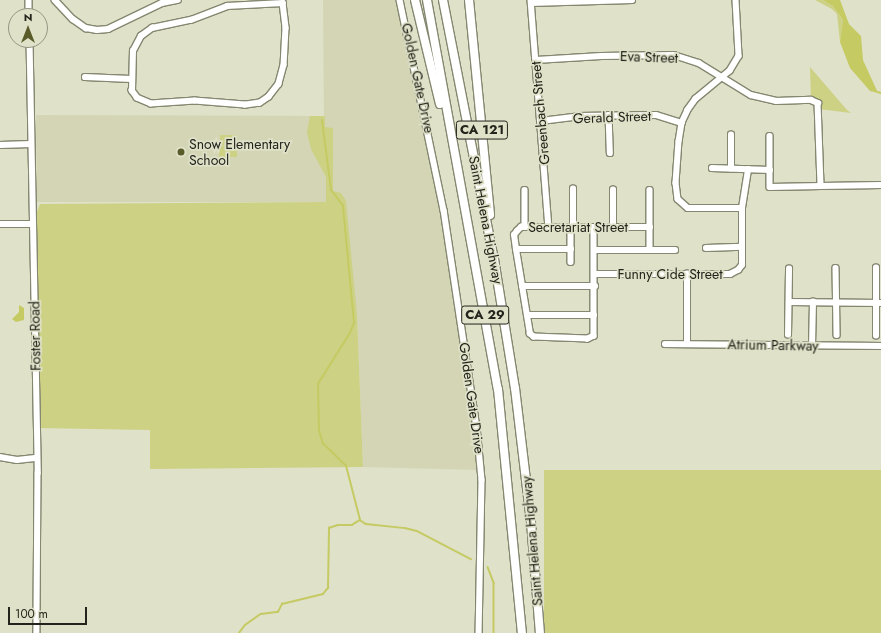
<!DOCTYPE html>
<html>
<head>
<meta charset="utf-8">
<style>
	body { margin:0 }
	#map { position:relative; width:881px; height:633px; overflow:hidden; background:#dfe1c8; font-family:Jost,sans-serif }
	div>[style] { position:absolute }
	.built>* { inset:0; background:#d3d5b5 }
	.green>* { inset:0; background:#cdd184; transform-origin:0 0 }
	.water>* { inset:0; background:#c5ca63 }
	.stream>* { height:1.5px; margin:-0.75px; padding:0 0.75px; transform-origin:0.75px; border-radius:0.75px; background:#c5ca63 }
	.roads { filter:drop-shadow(1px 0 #858770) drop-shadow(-1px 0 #858770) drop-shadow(0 1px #858770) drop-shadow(0 -1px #858770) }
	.minor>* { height:5.5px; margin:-2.75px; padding:0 2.75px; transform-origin:2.75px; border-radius:2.75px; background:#fff }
	.highway>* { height:8px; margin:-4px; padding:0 4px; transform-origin:4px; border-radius:4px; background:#fff }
	.dots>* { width:11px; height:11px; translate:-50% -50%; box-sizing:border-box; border:2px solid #dfe1c8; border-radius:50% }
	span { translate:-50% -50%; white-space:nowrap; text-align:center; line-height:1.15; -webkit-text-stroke:3.5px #dfe1c8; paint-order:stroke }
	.shield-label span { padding:1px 3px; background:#dfe1c8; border:1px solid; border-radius:3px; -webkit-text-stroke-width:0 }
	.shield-label { font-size:13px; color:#23241b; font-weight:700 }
	.street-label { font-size:14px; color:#23241b }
	.poi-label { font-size:14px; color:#23241b }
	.left { translate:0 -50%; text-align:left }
	.north { position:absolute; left:8px; top:8px; width:40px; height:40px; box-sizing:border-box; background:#dfe1c8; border:1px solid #949583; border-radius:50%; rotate:0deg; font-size:11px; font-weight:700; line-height:16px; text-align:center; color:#23241b }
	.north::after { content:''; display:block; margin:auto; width:14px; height:18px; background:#595b29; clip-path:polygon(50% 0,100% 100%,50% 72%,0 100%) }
	.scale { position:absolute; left:8px; top:607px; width:79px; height:18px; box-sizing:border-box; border:2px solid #23241b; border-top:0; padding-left:5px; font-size:12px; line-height:14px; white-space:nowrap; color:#23241b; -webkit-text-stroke:3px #dfe1c8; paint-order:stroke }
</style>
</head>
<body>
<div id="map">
	<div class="built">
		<div style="clip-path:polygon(323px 0,400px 0,437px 174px,481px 470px,363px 467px,357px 315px,333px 191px,333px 128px,325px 128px,327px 202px,37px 202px,36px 115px,324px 116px)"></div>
	</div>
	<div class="green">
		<div style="clip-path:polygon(815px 0,823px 0,833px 6px,843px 20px,840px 42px,837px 14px,832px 9px)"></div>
		<div style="clip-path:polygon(810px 67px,847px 110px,851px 113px,819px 109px,811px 100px)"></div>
		<div style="clip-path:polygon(310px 116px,325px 116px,325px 127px,333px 128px,333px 191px,341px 193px,346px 201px,357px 315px,363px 467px,150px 469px,150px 430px,37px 428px,32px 224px,40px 204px,326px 202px,326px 177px,311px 149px,307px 133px)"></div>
		<div style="left:220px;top:135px;width:17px;height:10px"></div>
		<div style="left:219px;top:146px;width:18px;height:11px"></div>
		<div style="left:544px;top:470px;width:337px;height:163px"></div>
	</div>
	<div class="water">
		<div style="clip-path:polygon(823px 0,840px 0,849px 24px,861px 36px,863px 60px,878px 93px,870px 91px,850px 68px,840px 42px,843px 20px,833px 6px)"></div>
		<div style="clip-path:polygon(19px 305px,24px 308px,24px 320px,16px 322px,12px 319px,19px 312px)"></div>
	</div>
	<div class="stream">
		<div style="left:878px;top:92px;width:3px;rotate:18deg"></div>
		<div style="left:360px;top:520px;width:7px;rotate:34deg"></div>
		<div style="left:366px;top:524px;width:39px;rotate:6deg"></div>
		<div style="left:405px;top:528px;width:12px;rotate:14deg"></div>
		<div style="left:417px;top:531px;width:61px;rotate:27.4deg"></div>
		<div style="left:488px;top:567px;width:17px;rotate:69deg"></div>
		<div style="left:494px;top:583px;width:50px;rotate:90deg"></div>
		<div style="left:239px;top:633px;width:10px;rotate:-53deg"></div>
		<div style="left:245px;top:625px;width:19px;rotate:-35deg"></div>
		<div style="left:261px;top:614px;width:17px;rotate:-7deg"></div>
		<div style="left:278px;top:612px;width:9px;rotate:-63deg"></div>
		<div style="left:282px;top:604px;width:42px;rotate:-13.7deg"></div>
		<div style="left:323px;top:594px;width:8px;rotate:-50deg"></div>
		<div style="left:328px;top:588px;width:60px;rotate:-89deg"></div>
		<div style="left:329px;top:528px;width:9px;rotate:-18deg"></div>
		<div style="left:338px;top:525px;width:14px"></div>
		<div style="left:352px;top:525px;width:9px;rotate:-32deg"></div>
		<div style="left:360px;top:520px;width:56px;rotate:-104.5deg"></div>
		<div style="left:346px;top:466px;width:32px;rotate:-136deg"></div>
		<div style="left:323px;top:444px;width:14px;rotate:-107deg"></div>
		<div style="left:319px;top:431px;width:47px;rotate:-91.2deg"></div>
		<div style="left:318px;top:384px;width:60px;rotate:-57.9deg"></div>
		<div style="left:350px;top:333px;width:11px;rotate:-68deg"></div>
		<div style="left:354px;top:323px;width:118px;rotate:-95.4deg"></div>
		<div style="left:343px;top:206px;width:20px;rotate:-127deg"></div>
		<div style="left:331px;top:190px;width:70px;rotate:-97.4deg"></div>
	</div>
	<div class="roads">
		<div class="minor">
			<div style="left:29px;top:0;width:16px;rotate:90deg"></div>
			<div style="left:55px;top:0;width:26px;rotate:47deg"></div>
			<div style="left:73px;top:19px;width:16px;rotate:35deg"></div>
			<div style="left:86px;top:28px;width:11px;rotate:10deg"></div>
			<div style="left:97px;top:30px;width:11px;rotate:-5deg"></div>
			<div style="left:108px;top:29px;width:60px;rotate:-25.7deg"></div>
			<div style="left:162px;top:3px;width:16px;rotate:-11deg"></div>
			<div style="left:400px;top:0;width:215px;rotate:78.2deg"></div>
			<div style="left:444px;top:210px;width:219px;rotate:81.4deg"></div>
			<div style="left:477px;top:427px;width:53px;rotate:84.6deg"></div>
			<div style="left:482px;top:480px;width:153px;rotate:91.1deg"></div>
			<div style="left:531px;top:0;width:228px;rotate:85.5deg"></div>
			<div style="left:736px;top:0;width:56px;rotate:86.9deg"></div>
			<div style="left:739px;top:56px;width:17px;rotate:121deg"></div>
			<div style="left:730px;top:71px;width:44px;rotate:140.5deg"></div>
			<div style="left:696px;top:99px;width:14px;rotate:126deg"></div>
			<div style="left:688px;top:110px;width:14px;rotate:115deg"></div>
			<div style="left:682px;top:123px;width:18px;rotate:99deg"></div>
			<div style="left:679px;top:141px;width:42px;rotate:94.1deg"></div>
			<div style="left:676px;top:183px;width:16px;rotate:83deg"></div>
			<div style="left:678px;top:199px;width:13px;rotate:42deg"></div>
			<div style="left:688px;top:208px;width:54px"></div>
			<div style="left:283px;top:3px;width:25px;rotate:83deg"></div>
			<div style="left:286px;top:28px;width:37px;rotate:93deg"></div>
			<div style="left:284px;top:65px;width:20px;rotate:105deg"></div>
			<div style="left:279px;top:84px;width:16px;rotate:128deg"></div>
			<div style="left:269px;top:97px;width:11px;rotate:146deg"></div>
			<div style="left:260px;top:103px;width:15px;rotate:172deg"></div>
			<div style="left:245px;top:105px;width:50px;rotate:-175.4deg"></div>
			<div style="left:195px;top:101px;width:44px;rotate:176.1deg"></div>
			<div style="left:151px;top:104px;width:15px;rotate:-157deg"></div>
			<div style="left:137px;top:98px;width:9px;rotate:-126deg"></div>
			<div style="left:132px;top:91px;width:40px;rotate:-88.6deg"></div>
			<div style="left:133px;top:51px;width:17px;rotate:-62deg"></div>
			<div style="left:141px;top:36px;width:14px;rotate:-36deg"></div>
			<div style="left:152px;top:28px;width:40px;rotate:-12deg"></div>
			<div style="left:191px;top:20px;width:39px;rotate:-21deg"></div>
			<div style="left:227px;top:6px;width:56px;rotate:-3.1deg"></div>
			<div style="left:531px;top:3px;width:101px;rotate:-1.7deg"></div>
			<div style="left:30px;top:40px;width:433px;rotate:88.9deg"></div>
			<div style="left:38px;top:473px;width:160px;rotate:90.4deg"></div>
			<div style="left:536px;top:60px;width:65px;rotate:-3.5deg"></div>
			<div style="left:601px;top:56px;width:73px;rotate:-0.8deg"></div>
			<div style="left:674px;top:55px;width:26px;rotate:18deg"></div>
			<div style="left:699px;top:63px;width:61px;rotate:31.6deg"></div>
			<div style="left:751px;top:95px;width:26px;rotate:13deg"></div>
			<div style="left:776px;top:101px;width:35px;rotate:-2deg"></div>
			<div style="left:811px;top:100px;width:8px;rotate:23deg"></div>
			<div style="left:818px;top:103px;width:83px;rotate:87.9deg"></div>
			<div style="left:821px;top:186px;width:60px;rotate:-1deg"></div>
			<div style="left:85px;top:77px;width:46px;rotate:2.5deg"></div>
			<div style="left:609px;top:115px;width:38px;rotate:88deg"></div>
			<div style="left:541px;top:121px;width:38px;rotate:-7deg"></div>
			<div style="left:579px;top:116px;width:77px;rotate:-0.7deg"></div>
			<div style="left:656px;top:115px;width:27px;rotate:17deg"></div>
			<div style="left:770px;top:136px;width:51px;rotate:90deg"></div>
			<div style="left:770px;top:187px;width:51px;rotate:-1.1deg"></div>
			<div style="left:0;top:145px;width:31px;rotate:-2deg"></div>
			<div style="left:712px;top:168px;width:58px;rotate:2deg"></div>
			<div style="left:731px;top:169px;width:34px;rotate:-90deg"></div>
			<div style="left:525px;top:190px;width:37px;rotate:90deg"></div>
			<div style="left:650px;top:190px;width:60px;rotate:90deg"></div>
			<div style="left:0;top:224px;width:32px"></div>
			<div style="left:571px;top:227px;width:35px;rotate:90deg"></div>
			<div style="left:573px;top:227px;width:38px;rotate:-90deg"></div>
			<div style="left:594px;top:227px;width:109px;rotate:90deg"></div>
			<div style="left:594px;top:336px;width:7px;rotate:153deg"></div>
			<div style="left:588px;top:339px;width:54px;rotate:-177.9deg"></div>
			<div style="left:534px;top:337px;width:5px;rotate:-143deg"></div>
			<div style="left:530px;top:334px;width:86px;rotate:-99.4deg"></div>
			<div style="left:516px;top:249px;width:14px;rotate:-98deg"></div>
			<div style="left:514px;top:235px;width:5px;rotate:-53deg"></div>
			<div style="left:517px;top:231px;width:6px;rotate:-45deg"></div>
			<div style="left:521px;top:227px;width:129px"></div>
			<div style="left:613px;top:227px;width:37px;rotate:-90deg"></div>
			<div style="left:706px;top:248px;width:36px;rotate:-2deg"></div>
			<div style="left:516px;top:249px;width:55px"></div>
			<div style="left:595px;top:250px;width:80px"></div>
			<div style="left:836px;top:268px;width:67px;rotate:89.1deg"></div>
			<div style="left:595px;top:274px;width:135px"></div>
			<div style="left:730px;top:274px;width:9px;rotate:-27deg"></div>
			<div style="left:738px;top:270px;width:6px;rotate:-51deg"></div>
			<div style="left:742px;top:265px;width:57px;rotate:-90deg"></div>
			<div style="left:742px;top:208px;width:39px;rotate:-81deg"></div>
			<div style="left:522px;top:286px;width:73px"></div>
			<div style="left:789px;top:302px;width:92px;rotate:0.6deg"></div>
			<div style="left:527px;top:315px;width:67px"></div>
			<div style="left:788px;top:335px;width:66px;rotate:-89.1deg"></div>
			<div style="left:876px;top:336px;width:68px;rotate:-90deg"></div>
			<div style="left:665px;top:344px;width:216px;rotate:0.5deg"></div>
			<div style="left:687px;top:344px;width:70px;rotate:-90deg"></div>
			<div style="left:812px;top:346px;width:44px;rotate:-88.7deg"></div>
			<div style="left:0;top:457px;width:17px;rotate:10deg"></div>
			<div style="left:17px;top:460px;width:20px;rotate:-6deg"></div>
		</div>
		<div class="highway">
			<div style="left:415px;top:0;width:107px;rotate:76.5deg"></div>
			<div style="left:427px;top:0;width:395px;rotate:79.7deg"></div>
			<div style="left:498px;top:389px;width:245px;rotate:84.4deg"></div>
			<div style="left:443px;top:0;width:264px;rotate:78.9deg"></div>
			<div style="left:494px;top:259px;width:131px;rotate:80.8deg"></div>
			<div style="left:515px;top:388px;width:135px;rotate:83.2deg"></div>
			<div style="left:531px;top:522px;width:111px;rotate:85.4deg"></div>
			<div style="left:469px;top:0;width:216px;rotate:84.4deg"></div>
		</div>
	</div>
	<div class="dots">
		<div style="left:181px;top:152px;background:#595b29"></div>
	</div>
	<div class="shield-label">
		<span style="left:482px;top:130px">CA 121</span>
		<span style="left:485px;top:315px">CA 29</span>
	</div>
	<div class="street-label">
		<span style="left:649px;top:57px;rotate:2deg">Eva Street</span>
		<span style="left:418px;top:78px;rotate:78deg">Golden Gate Drive</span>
		<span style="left:540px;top:113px;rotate:-95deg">Greenbach Street</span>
		<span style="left:612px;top:117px;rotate:-2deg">Gerald Street</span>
		<span style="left:486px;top:220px;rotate:79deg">Saint Helena Highway</span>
		<span style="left:578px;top:227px">Secretariat Street</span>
		<span style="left:670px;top:274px">Funny Cide Street</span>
		<span style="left:35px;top:336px;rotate:-91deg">Foster Road</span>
		<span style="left:773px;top:345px;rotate:1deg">Atrium Parkway</span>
		<span style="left:472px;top:398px;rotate:82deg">Golden Gate Drive</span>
		<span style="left:532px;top:541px;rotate:-95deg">Saint Helena Highway</span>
	</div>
	<div class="poi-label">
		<span class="left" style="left:189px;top:152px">Snow Elementary<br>School</span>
	</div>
	<div class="north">N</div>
	<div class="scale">100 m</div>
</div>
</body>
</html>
